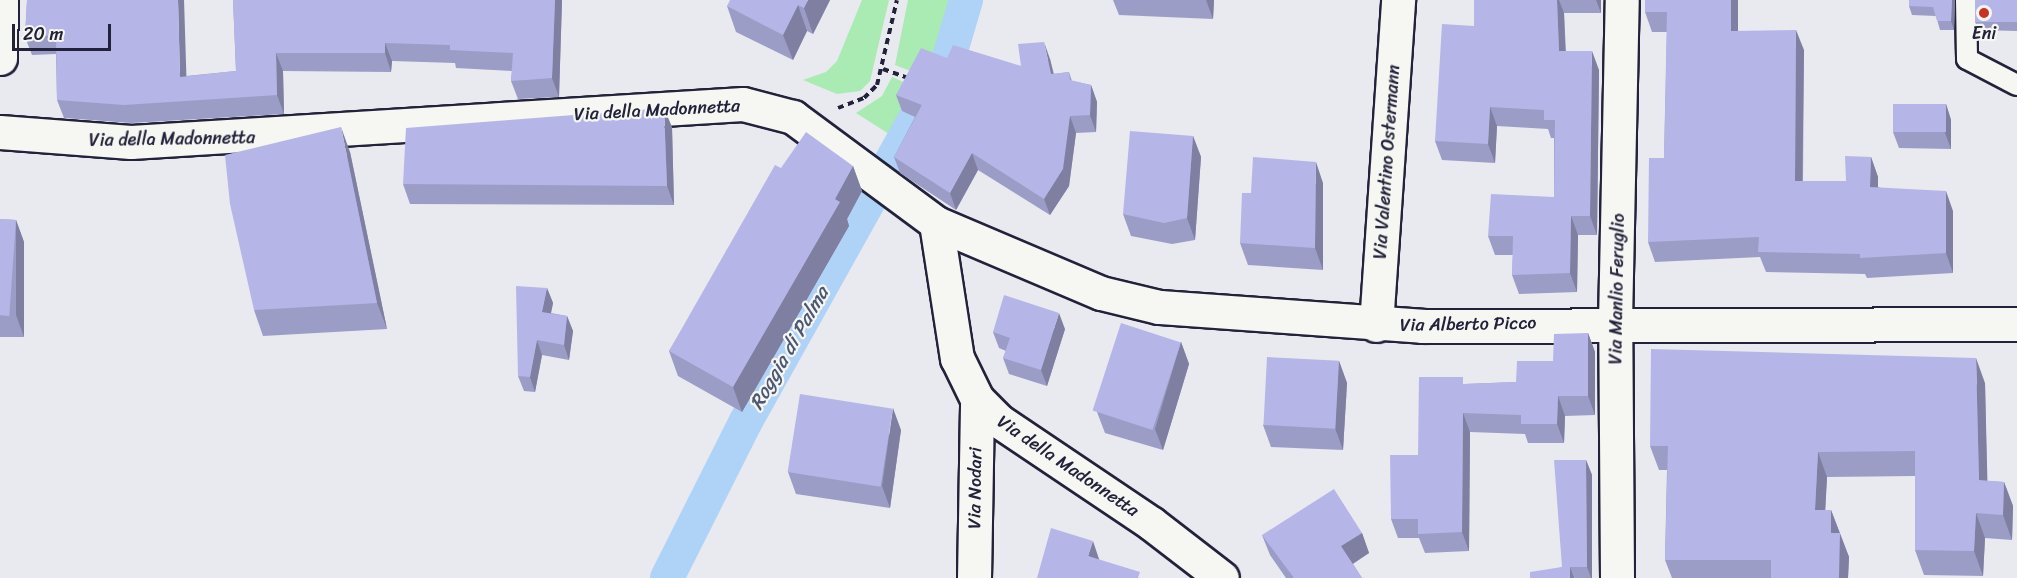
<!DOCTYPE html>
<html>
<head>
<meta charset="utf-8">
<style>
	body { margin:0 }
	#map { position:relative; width:2017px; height:578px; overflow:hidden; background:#e9e9f0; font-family:Sriracha,sans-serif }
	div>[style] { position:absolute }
	.green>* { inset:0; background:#aaeab3 }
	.canal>* { height:34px; margin:-17px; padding:0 17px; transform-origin:17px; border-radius:17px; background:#afd2f7 }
	.path>* { height:4px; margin-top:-2px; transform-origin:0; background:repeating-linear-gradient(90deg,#22223b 0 6px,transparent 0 10.5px) }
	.roads { filter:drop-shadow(2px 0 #22223b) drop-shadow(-2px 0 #22223b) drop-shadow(0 2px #22223b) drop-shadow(0 -2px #22223b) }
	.lane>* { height:20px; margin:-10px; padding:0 10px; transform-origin:10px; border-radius:10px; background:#f6f6f2 }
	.street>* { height:33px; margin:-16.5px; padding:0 16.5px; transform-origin:16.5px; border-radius:16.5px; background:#f6f6f2 }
	.wall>* { inset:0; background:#9c9dc7 }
	.shaded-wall>* { inset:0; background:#7f7fa2 }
	.building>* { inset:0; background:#b5b6e7; transform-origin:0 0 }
	.dots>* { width:16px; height:16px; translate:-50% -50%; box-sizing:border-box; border:3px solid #f6f6f2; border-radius:50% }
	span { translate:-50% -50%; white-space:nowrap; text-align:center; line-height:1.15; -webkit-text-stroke:4.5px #f6f6f2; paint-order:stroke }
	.poi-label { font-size:18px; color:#22223b }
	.street-label { font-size:18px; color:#22223b }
	.water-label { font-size:20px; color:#4c5773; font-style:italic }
	.scale { position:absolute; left:12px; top:24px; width:99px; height:27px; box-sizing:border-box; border:3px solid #22223b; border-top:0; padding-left:8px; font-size:18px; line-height:21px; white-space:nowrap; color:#22223b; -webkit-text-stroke:4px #f6f6f2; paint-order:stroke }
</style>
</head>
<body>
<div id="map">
	<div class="green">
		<div style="clip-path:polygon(862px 0,889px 0,870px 81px,860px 91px,837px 94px,803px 80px,826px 72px,837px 61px)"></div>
		<div style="clip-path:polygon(908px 0,950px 0,944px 37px,921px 75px,895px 65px)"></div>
		<div style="clip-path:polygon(892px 77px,915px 87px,889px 134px,856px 113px,882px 96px)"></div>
	</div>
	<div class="canal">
		<div style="left:946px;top:68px;width:71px;rotate:-73.6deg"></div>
		<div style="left:667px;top:578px;width:176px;rotate:-63.3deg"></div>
		<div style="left:746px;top:421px;width:345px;rotate:-60.8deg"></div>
	</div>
	<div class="path">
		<div style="left:883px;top:69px;width:27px;rotate:20deg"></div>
		<div style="left:838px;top:108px;width:28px;rotate:-21deg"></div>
		<div style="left:864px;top:98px;width:18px;rotate:-45deg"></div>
		<div style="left:877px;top:85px;width:87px;rotate:-76.8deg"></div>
	</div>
	<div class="roads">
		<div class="lane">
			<div style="left:1966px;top:0;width:59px;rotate:89deg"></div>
			<div style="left:1967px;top:59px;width:56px;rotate:27.5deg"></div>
		</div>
		<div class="street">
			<div style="left:0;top:58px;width:58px;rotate:-89deg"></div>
			<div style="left:0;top:132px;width:131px;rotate:4.4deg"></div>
			<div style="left:131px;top:142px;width:613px;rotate:-3.55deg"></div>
			<div style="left:743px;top:104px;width:52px;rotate:14.6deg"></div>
			<div style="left:793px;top:117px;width:178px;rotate:36.5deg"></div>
			<div style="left:936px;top:223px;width:179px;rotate:23deg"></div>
			<div style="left:1101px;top:293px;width:60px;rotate:13.6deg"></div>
			<div style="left:1159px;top:307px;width:264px;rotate:4.1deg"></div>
			<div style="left:1422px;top:326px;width:595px;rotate:-0.19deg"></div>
			<div style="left:936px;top:223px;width:137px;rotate:81.2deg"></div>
			<div style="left:957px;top:358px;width:46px;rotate:64deg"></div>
			<div style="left:977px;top:399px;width:31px;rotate:45deg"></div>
			<div style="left:999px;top:421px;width:184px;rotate:33.9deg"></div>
			<div style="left:1152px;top:524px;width:88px;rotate:37.6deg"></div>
			<div style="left:1376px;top:325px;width:326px;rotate:-86.1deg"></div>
			<div style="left:974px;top:578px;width:179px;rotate:-89deg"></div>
			<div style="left:1617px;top:578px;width:256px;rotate:-90.4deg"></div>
			<div style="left:1615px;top:322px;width:322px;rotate:-88.8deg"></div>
		</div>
	</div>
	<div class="wall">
		<div style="clip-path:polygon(27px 0,186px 76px,236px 71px,233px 0,562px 0,559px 97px,518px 99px,511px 81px,512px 71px,456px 68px,455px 63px,392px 61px,391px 72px,283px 71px,284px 114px,131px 123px,64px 118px,57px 100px,56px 54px,32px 55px,25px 37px)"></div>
		<div style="clip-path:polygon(830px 0,813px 34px,807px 31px,793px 60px,736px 32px,727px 6px)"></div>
		<div style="clip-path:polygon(1113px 0,1214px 0,1213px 19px,1119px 15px)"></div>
		<div style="clip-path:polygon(1474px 0,1601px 0,1601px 13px,1564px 13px,1566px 51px,1599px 70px,1597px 235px,1578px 235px,1577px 292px,1519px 294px,1512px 275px,1513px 255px,1495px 255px,1488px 236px,1554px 197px,1554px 138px,1551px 138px,1548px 129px,1497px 126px,1495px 163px,1442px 160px,1435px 141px,1474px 26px)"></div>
		<div style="clip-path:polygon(1645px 0,1738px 0,1738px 31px,1804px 50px,1803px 181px,1846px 181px,1871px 157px,1878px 177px,1878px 187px,1953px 211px,1953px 273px,1867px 278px,1865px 274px,1766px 272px,1760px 257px,1655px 262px,1648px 242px,1664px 158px,1667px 32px,1652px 32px,1645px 12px)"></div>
		<div style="clip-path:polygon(1955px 0,1954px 30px,1940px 30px,1936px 16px,1912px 15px,1909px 6px)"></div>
		<div style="clip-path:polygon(2017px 0,2017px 31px,1979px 30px,1975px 22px)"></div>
		<div style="clip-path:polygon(947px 58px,1021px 66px,1050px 59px,1054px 74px,1069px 72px,1072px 81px,1091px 85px,1097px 102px,1096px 132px,1076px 133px,1069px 186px,1050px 215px,978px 170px,956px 210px,900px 173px,894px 157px,915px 117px,902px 111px,896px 95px)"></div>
		<div style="clip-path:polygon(1946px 104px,1951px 120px,1951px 149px,1899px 148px,1893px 132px)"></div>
		<div style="clip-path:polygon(672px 127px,674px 205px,410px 204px,403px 184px)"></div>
		<div style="clip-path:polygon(1193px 136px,1201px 157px,1195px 240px,1172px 244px,1131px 236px,1123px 214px)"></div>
		<div style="clip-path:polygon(350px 152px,387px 329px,263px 336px,254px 310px)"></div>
		<div style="clip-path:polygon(853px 166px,862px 191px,847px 219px,849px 226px,742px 412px,678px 376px,669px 351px,781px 168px)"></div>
		<div style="clip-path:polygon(1323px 183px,1323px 270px,1248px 265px,1240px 243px,1251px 193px)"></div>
		<div style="clip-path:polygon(0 219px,16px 220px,24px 242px,24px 337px,0 337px)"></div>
		<div style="clip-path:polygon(547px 288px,553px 303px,551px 313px,567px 316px,573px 331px,569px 360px,542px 355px,535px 392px,524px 391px,518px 376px)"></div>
		<div style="clip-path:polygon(1065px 329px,1047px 386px,1009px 374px,1003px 358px,1006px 351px,999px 348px,993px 332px)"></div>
		<div style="clip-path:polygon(1588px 333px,1595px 352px,1595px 415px,1565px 416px,1564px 443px,1528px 443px,1525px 434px,1470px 432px,1469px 551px,1425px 553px,1419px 538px,1398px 538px,1391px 519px,1418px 455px,1465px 384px,1516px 382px,1553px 361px)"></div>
		<div style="clip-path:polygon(1181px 342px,1189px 364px,1163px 450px,1105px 433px,1097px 412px)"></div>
		<div style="clip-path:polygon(1339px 361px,1347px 383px,1343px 450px,1271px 447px,1263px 425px)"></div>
		<div style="clip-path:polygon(1985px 383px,1987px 481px,2004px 482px,2013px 506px,2012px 540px,1985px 538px,1983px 576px,1924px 575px,1915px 550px,1915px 476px,1827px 477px,1825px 510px,1831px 510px,1849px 557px,1848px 578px,1672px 578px,1665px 560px,1667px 470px,1659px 470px,1650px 446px)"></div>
		<div style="clip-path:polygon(901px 430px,890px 508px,796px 494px,788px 472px)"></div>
		<div style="clip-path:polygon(1586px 460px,1592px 475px,1592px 578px,1530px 578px,1562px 567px)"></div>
		<div style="clip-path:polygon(1362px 533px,1369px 553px,1353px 564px,1362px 578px,1286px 578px,1270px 555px,1262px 535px)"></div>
	</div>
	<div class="shaded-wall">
		<div style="clip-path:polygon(178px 0,184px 0,187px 95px,180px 77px)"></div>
		<div style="clip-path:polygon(555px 0,562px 0,559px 97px,552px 78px)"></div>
		<div style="clip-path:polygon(808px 0,830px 0,813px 34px,804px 8px)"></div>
		<div style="clip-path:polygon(1206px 0,1214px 0,1213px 19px)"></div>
		<div style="clip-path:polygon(1557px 0,1559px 0,1564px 13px,1566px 70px,1559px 51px)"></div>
		<div style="clip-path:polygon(1596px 0,1601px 0,1601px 13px)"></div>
		<div style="clip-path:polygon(1731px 0,1738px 0,1738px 51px,1731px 31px)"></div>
		<div style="clip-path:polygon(1952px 0,1955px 0,1954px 30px,1951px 21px)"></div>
		<div style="clip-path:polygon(798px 5px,807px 31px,793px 60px,783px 35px)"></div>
		<div style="clip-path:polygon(1796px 30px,1804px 50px,1802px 201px,1795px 181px)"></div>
		<div style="clip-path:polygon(1044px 42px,1050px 59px,1057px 90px,1051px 74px)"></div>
		<div style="clip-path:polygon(385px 43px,392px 61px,391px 72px,385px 53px)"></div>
		<div style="clip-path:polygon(1592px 51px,1599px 70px,1597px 235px,1590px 216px)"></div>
		<div style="clip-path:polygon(276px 53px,283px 71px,284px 114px,277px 95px)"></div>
		<div style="clip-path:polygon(1091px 85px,1097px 102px,1096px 132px,1090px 115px)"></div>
		<div style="clip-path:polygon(1946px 104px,1951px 120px,1951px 149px,1945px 133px)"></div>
		<div style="clip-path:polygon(1490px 107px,1497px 126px,1495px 163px,1488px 144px)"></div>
		<div style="clip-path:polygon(664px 108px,672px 127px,674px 205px,667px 186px)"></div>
		<div style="clip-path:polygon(1070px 116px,1076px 133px,1069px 186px,1050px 215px,1044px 199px)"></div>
		<div style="clip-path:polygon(341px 127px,350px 152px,387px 329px,377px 303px)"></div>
		<div style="clip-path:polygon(1193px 136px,1201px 157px,1195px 240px,1187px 218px)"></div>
		<div style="clip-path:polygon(972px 153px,978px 170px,956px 210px,950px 193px)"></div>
		<div style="clip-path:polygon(1871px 157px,1878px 177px,1878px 207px,1870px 187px)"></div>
		<div style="clip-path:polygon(1316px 162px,1323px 183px,1323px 270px,1315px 248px)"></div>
		<div style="clip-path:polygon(853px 166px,862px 191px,847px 219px,849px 226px,742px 412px,733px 387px)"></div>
		<div style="clip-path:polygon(1946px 191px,1953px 211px,1953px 273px,1946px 253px)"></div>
		<div style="clip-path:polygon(1571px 216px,1578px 235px,1577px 292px,1570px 273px)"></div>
		<div style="clip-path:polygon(16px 220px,24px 242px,24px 337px,16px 315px)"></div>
		<div style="clip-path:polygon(547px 288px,553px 303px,548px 327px,542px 312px)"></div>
		<div style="clip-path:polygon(1059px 313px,1065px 329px,1047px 386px,1041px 370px)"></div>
		<div style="clip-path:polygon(567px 316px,573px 331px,569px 360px,564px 345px)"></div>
		<div style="clip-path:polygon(1588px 333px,1595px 352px,1595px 415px,1588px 396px)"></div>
		<div style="clip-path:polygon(537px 340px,542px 355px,535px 392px,530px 377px)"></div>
		<div style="clip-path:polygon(1181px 342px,1189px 364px,1163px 450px,1155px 429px)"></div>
		<div style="clip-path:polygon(1976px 358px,1985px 383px,1988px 505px,1979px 480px)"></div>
		<div style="clip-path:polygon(1339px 361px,1347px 383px,1343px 450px,1335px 428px)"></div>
		<div style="clip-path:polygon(1558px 396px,1565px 416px,1564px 443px,1557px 424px)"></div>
		<div style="clip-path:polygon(893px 408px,901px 430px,890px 508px,882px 486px)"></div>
		<div style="clip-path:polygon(1463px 413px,1470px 432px,1469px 551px,1462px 532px)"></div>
		<div style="clip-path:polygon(1818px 452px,1827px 477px,1824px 535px,1815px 510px)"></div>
		<div style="clip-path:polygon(1586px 460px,1592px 475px,1592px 578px,1591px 578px,1587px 567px)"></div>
		<div style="clip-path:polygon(2004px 482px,2013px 506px,2012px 540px,2003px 515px)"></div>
		<div style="clip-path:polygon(1831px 510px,1849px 557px,1848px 578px,1839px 578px,1831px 533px)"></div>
		<div style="clip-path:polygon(1976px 513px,1985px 538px,1983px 576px,1974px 551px)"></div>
		<div style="clip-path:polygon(1362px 533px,1369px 553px,1349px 566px,1341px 546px)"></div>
		<div style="clip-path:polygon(1093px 541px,1100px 562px,1088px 556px)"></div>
		<div style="clip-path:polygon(1570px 567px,1574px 578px,1570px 578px)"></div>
	</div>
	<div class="building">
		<div style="clip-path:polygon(27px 0,178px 0,180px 77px,236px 71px,233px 0,555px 0,552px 78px,511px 81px,513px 53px,450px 50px,450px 45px,385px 43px,385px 53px,276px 53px,277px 95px,124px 105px,57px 100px,56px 35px,25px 37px)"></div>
		<div style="clip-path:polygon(730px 0,808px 0,804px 8px,798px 5px,783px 35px,727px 6px)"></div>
		<div style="clip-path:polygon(1474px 0,1557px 0,1559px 51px,1592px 51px,1590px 216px,1571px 216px,1570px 273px,1512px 275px,1513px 236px,1488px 236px,1491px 194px,1554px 197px,1555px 120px,1544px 120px,1544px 110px,1490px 107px,1488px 144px,1435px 141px,1442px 24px,1474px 26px)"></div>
		<div style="clip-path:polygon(1645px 0,1731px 0,1731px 31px,1796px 30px,1795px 181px,1846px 181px,1845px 156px,1871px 157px,1870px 187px,1946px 191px,1946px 253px,1860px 258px,1860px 254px,1758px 252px,1759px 237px,1648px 242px,1649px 158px,1664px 158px,1667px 12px,1645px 12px)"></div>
		<div style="clip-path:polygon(1909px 0,1952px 0,1951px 21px,1937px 21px,1933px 7px,1909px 6px)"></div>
		<div style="left:1975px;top:0;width:42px;height:22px"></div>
		<div style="clip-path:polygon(1044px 42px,1051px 74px,1069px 72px,1070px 80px,1091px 85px,1090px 115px,1070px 116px,1063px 169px,1044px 199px,972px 153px,950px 193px,894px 157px,922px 105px,896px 95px,921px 48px,947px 58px,953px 45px,1021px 66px,1018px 44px)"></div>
		<div style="left:1893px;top:104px;width:53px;height:28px"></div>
		<div style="clip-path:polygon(664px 108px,667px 186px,403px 184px,406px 128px)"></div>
		<div style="clip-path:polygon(341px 127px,377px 303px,254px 310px,230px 204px,225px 155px)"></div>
		<div style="clip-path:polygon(1130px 131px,1193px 136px,1187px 218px,1164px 223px,1123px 214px)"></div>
		<div style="clip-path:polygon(806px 132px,853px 166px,835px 199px,840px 202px,733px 387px,669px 351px,775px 165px,781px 168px)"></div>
		<div style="clip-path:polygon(1253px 157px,1316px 162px,1315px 248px,1240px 243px,1242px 193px,1251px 193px)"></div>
		<div style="left:0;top:219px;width:16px;height:96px;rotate:4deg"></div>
		<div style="clip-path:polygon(516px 286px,547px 288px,542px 312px,567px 316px,564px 345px,537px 340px,530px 377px,518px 376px)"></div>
		<div style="clip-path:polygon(1004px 295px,1059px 313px,1041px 370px,1003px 358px,1010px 338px,993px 332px)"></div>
		<div style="left:1121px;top:323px;width:63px;height:92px;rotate:18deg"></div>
		<div style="clip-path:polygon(1588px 333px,1588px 396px,1558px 396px,1557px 424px,1521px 424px,1521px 415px,1463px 413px,1462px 532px,1418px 534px,1418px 519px,1391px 519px,1390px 455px,1418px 455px,1419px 377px,1463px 377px,1463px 384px,1516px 382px,1517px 361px,1553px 361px,1554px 334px)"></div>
		<div style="clip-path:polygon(1651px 349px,1976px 358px,1979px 480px,2004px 482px,2003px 515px,1976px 513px,1974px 551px,1915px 550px,1915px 451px,1818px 452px,1815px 510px,1831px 510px,1831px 533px,1840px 533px,1839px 578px,1771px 578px,1771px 560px,1665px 560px,1668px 446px,1650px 446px)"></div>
		<div style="left:1267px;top:357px;width:72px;height:68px;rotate:3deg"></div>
		<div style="left:800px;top:394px;width:94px;height:79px;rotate:9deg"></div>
		<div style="clip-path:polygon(1554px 460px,1586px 460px,1587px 567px,1570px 567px,1570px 578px,1530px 578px,1530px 572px,1562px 567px)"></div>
		<div style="clip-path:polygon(1334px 489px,1362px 533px,1341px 546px,1362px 578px,1294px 578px,1262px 535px)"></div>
		<div style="clip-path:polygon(1051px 528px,1093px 541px,1088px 556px,1140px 572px,1138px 578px,1037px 578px)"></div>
	</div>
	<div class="dots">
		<div style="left:1984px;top:13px;background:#c8321e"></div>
	</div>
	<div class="poi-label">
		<span style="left:1984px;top:33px">Eni</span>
	</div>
	<div class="street-label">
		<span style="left:657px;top:110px;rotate:-3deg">Via della Madonnetta</span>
		<span style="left:172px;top:139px;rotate:-1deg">Via della Madonnetta</span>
		<span style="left:1387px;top:162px;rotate:-86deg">Via Valentino Ostermann</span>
		<span style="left:1617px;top:289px;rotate:-89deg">Via Manlio Feruglio</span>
		<span style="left:1468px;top:324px;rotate:-1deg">Via Alberto Picco</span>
		<span style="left:1068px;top:466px;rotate:34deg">Via della Madonnetta</span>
		<span style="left:975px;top:488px;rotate:-89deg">Via Nodari</span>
	</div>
	<div class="water-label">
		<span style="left:789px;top:348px;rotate:-60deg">Roggia di Palma</span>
	</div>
	<div class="scale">20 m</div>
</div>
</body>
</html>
